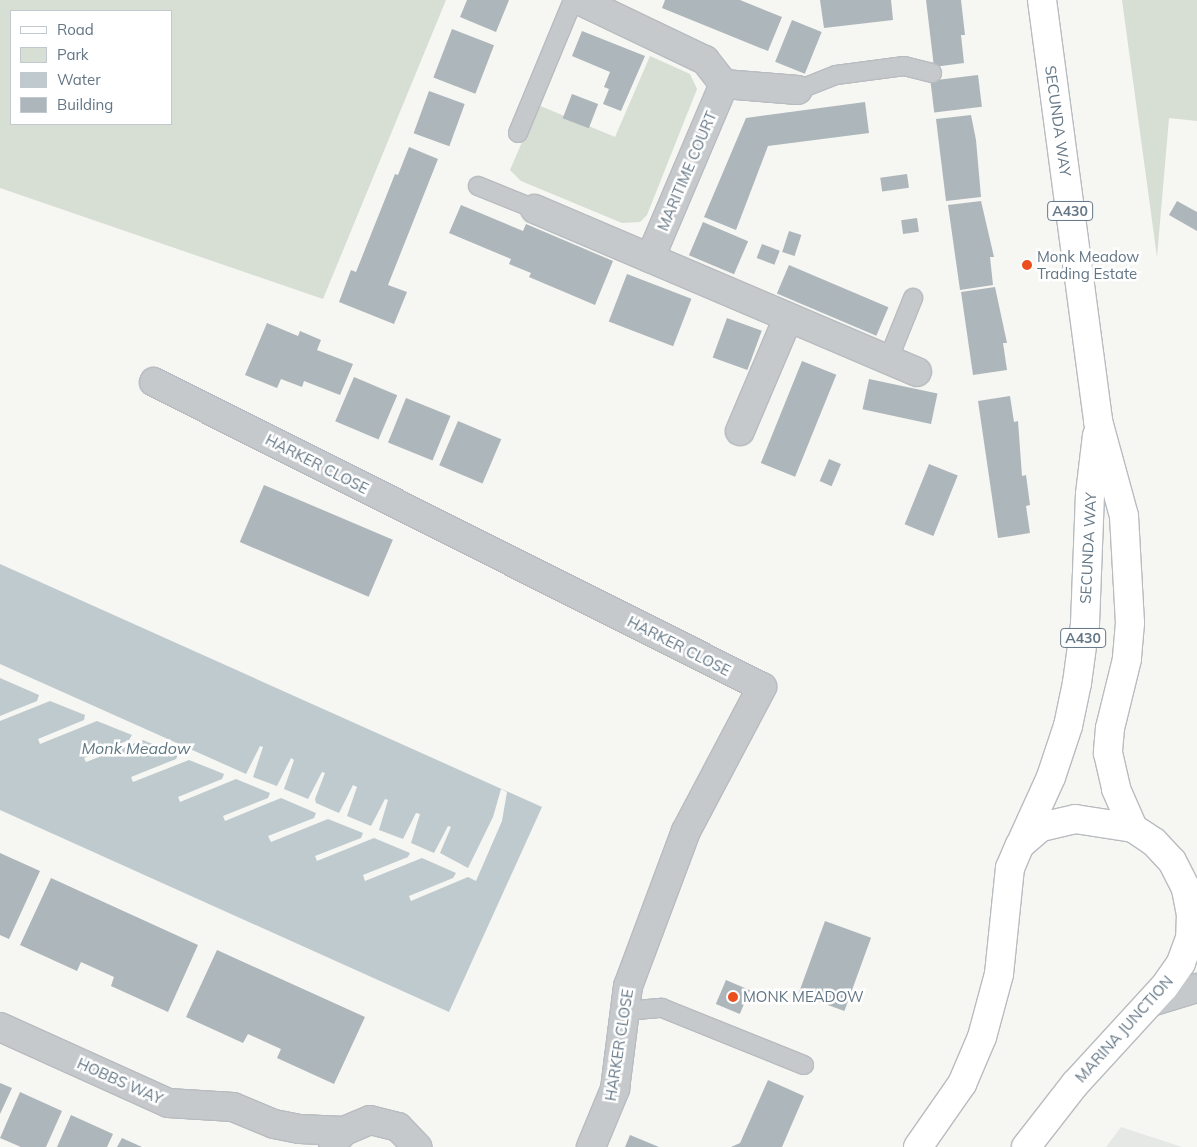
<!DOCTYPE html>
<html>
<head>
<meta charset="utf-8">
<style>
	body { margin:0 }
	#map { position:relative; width:1197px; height:1147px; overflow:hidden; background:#f6f6f2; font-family:Mulish,sans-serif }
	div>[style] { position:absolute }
	.built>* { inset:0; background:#e6e8e6 }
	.green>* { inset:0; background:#d7ded3 }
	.water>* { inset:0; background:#bfcacf }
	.pier>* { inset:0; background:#f6f6f2 }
	.building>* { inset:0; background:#adb6bb; transform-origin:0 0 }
	.roads { filter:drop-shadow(1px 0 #b8bcc0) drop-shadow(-1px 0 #b8bcc0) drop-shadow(0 1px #b8bcc0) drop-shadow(0 -1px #b8bcc0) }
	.service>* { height:18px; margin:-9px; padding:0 9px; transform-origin:9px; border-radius:9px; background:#c5c9cc }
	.minor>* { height:28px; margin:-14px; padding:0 14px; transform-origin:14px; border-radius:14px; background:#c5c9cc }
	.primary>* { height:28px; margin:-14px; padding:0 14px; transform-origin:14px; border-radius:14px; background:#fff }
	.dots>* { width:14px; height:14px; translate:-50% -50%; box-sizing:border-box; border:2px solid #fff; border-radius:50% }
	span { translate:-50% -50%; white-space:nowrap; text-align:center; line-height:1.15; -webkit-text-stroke:5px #fff; paint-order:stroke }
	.shield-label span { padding:1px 4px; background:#fff; border:1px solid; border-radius:4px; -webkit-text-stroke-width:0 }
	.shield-label { font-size:14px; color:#637685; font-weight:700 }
	.street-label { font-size:15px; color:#637685 }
	.poi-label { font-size:15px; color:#637685 }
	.left { translate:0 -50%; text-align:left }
	.water-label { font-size:16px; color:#5f7882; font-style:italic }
	.legend { position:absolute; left:10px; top:10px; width:162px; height:115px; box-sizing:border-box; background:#fff; border:1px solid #c1c8ce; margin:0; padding:6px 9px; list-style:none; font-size:15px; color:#637685 }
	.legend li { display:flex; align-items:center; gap:10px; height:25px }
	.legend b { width:25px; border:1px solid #c1c8ce }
</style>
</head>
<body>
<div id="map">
	<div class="built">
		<div style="clip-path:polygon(1121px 1127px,1182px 1147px,1106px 1147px)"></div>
	</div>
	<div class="green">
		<div style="clip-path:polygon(evenodd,0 0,446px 0,323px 299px,0 188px,0 0,11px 11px,171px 11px,171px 124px,11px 124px,11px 11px)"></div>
		<div style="clip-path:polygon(1122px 0,1197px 0,1197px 121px,1169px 118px,1157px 257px)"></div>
		<div style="clip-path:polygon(650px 56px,690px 74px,697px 89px,647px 215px,640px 222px,622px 223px,521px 181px,510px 170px,538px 105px,615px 137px)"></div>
	</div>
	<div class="water">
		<div style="clip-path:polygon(0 564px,542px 807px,449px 1012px,0 810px)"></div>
	</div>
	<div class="pier">
		<div style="clip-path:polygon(0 664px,246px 774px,260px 746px,263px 747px,253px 777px,277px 786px,291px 758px,294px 760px,284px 789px,308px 799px,322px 772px,325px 773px,315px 799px,316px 803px,339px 813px,353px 785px,357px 787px,347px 816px,371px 826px,385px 799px,388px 800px,379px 830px,403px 839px,416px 813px,420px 814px,411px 843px,434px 853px,448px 826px,451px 827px,440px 853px,468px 868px,493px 817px,501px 789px,507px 792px,502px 821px,476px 881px,468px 877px,411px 901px,409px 896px,453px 878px,456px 873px,422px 858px,365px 881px,363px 875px,408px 857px,410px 853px,374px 838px,317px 861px,315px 856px,361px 838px,363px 833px,328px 819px,271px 842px,268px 836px,314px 818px,316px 813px,281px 798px,225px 821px,223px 816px,268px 798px,270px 793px,236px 779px,180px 802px,178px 797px,222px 779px,224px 774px,189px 760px,133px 782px,131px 777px,176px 759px,178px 755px,143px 740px,86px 762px,84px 758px,129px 740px,132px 735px,97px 721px,40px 744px,38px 739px,84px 720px,85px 715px,50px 701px,0 721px,0 716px,37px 701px,39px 695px,0 678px)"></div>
	</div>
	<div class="building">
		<div style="clip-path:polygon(467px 0,509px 0,496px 32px,460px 17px)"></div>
		<div style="clip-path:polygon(665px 0,740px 0,782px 17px,768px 51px,662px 8px)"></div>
		<div style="clip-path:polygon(820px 0,891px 0,893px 20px,824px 28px)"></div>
		<div style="clip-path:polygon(926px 0,961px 0,965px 35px,961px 35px,964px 63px,934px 67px)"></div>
		<div style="left:792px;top:20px;width:32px;height:45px;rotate:22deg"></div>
		<div style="left:452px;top:29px;width:45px;height:52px;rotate:21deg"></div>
		<div style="clip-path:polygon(582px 31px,645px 56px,621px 111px,603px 104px,609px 89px,604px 87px,610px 72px,572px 56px)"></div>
		<div style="left:978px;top:75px;width:32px;height:48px;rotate:83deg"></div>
		<div style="left:429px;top:91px;width:38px;height:45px;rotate:20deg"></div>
		<div style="left:572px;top:94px;width:28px;height:26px;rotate:21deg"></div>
		<div style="clip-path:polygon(865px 102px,869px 133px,768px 146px,736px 230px,704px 217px,746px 118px)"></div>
		<div style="clip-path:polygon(971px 115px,976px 140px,981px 197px,946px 201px,936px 119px)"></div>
		<div style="clip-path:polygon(409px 147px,438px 159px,388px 285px,407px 292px,394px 324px,339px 302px,351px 270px,356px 272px,395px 174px,398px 175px)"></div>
		<div style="left:907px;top:174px;width:14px;height:27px;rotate:82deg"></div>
		<div style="clip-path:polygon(981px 201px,994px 257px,990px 257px,993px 285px,960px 290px,948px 205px)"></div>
		<div style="clip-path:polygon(1177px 201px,1197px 212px,1197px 231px,1169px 215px)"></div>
		<div style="clip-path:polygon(461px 205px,523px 231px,526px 224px,613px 261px,595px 305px,529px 277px,531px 273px,509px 264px,511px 259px,449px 233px)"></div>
		<div style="left:917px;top:218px;width:14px;height:16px;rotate:82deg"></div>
		<div style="left:703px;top:222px;width:49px;height:36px;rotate:23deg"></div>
		<div style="left:789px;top:231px;width:13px;height:22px;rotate:18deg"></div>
		<div style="left:762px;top:244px;width:19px;height:15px;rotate:21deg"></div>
		<div style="left:789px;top:265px;width:108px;height:31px;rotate:23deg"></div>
		<div style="left:627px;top:274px;width:69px;height:51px;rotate:21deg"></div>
		<div style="clip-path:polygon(995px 287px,1007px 343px,1003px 343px,1007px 370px,973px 375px,961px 292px)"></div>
		<div style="left:727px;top:318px;width:37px;height:42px;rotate:20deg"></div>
		<div style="clip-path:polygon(267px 323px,298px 336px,300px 331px,321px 340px,317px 350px,353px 364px,340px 395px,304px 381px,302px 387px,281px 379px,277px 388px,245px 375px)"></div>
		<div style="left:802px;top:361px;width:37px;height:110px;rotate:22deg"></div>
		<div style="left:354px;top:377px;width:47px;height:48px;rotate:23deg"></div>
		<div style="left:869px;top:379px;width:70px;height:31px;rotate:12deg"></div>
		<div style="clip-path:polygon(1010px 396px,1014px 422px,1018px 421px,1022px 476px,1026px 475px,1030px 505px,1026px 506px,1030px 533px,998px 538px,978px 401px)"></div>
		<div style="left:406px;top:398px;width:48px;height:48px;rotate:22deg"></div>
		<div style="left:458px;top:421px;width:47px;height:48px;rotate:23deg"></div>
		<div style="left:829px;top:459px;width:13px;height:24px;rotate:23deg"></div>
		<div style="left:929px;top:464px;width:31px;height:65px;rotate:22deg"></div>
		<div style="left:264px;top:485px;width:140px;height:62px;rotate:23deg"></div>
		<div style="clip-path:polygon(0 853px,40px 871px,9px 939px,0 935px)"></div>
		<div style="clip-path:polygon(51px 878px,198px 945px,168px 1012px,111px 986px,114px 977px,81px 962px,77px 971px,20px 945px)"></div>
		<div style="left:825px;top:921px;width:49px;height:78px;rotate:20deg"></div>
		<div style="clip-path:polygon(217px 950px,365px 1017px,334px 1084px,277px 1058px,281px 1049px,248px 1034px,243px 1043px,186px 1017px)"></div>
		<div style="left:726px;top:980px;width:26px;height:26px;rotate:23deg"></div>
		<div style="clip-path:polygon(768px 1080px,804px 1096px,782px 1147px,731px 1147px,740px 1143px)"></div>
		<div style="clip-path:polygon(0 1083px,12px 1088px,0 1114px)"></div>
		<div style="clip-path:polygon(20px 1092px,62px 1111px,46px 1147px,21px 1147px,0 1138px)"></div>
		<div style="clip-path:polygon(71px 1115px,113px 1134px,107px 1147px,57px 1147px)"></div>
		<div style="clip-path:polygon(630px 1135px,659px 1147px,625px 1147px)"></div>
		<div style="clip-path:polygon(122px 1138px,142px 1147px,117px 1147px)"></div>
	</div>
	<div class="roads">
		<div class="service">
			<div style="left:798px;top:90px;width:41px;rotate:-21.5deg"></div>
			<div style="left:836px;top:75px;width:69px;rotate:-7.5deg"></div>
			<div style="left:904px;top:66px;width:29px;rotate:14deg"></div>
			<div style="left:518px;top:133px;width:144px;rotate:-67.5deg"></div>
			<div style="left:478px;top:186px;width:61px;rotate:22deg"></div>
			<div style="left:888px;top:360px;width:67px;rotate:-68deg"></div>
			<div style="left:625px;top:1011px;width:37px;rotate:-5deg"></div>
			<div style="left:662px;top:1008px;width:153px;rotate:21.9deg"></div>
		</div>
		<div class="minor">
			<div style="left:579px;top:0;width:140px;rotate:25.5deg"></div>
			<div style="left:705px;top:60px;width:31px;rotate:52deg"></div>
			<div style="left:724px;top:84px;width:74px;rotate:4.6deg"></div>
			<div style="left:724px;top:84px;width:189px;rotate:113deg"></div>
			<div style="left:650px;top:258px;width:290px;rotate:23.1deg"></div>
			<div style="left:535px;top:209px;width:125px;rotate:23.1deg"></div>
			<div style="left:154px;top:382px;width:680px;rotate:26.64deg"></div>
			<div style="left:762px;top:687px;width:163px;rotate:117.8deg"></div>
			<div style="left:686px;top:831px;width:165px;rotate:110.5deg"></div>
			<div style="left:628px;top:986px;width:104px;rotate:97.2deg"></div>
			<div style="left:615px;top:1089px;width:63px;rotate:112.5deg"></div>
			<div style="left:740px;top:431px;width:123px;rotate:-67deg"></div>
			<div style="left:1151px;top:1002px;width:48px;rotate:-16.9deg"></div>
			<div style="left:0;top:1027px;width:184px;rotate:24.3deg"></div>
			<div style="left:168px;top:1103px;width:65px;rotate:3.5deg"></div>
			<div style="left:233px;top:1107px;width:44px;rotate:22.5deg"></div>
			<div style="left:274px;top:1124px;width:26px;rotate:11deg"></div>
			<div style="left:300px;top:1129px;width:44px;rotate:2.6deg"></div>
			<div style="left:333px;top:1143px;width:16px;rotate:-47deg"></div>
			<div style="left:344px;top:1131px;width:28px;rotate:-23deg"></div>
			<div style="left:370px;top:1120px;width:29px;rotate:14deg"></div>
			<div style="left:398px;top:1127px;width:28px;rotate:46deg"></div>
		</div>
		<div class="primary">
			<div style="left:1042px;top:0;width:425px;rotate:82.4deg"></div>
			<div style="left:1098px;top:421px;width:98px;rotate:74.7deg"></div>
			<div style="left:1124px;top:516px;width:107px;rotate:86.8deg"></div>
			<div style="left:1130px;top:623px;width:36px;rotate:95deg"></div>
			<div style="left:1127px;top:659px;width:71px;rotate:103.8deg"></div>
			<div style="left:1110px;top:728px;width:25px;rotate:95deg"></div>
			<div style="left:1108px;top:753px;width:37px;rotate:77deg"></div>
			<div style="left:1116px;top:789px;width:43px;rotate:66.4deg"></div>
			<div style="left:1022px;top:841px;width:70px;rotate:-65.6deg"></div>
			<div style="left:1051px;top:777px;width:54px;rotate:-71.6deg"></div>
			<div style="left:1068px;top:726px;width:44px;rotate:-78.2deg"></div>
			<div style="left:1077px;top:683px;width:60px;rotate:-82.3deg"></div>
			<div style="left:1085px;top:624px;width:130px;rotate:-87.8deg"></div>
			<div style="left:1090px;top:494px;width:59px;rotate:-83.2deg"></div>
			<div style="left:918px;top:1147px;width:77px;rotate:-55.1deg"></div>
			<div style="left:962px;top:1084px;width:51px;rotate:-66.9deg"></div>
			<div style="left:982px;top:1037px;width:65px;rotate:-74.9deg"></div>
			<div style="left:999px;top:974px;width:107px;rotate:-84.1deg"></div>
			<div style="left:1010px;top:868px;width:25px;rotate:-67deg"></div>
			<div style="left:1020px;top:845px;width:28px;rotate:-41deg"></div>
			<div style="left:1041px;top:827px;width:35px;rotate:-13deg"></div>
			<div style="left:1075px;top:819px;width:59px;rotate:8.8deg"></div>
			<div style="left:1133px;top:828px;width:25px;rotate:34deg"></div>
			<div style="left:1154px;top:842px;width:26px;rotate:47deg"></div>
			<div style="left:1172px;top:861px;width:31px;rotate:63deg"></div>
			<div style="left:1186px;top:889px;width:25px;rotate:79deg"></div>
			<div style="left:1191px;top:914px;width:24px;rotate:92deg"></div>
			<div style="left:1190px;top:938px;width:27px;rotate:110deg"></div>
			<div style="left:1181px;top:963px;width:29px;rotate:125deg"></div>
			<div style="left:1164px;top:987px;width:132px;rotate:132.5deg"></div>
			<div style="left:1075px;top:1084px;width:80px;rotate:127.9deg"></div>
		</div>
	</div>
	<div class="dots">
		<div style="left:1027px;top:265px;background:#ec4f1d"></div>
		<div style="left:733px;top:997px;background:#ec4f1d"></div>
	</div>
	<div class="shield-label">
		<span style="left:1070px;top:211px">A430</span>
		<span style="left:1083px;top:638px">A430</span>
	</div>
	<div class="street-label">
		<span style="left:1058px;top:121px;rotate:82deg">SECUNDA WAY</span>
		<span style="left:687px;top:171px;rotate:-67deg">MARITIME COURT</span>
		<span style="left:317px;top:464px;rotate:27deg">HARKER CLOSE</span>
		<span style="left:1088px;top:548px;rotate:-87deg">SECUNDA WAY</span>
		<span style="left:679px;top:646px;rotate:27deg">HARKER CLOSE</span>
		<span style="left:1124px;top:1029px;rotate:-48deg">MARINA JUNCTION</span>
		<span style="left:619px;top:1045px;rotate:-81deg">HARKER CLOSE</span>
		<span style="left:120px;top:1081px;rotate:24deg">HOBBS WAY</span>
	</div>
	<div class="poi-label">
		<span class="left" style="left:1037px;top:265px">Monk Meadow<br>Trading Estate</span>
		<span class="left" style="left:743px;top:997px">MONK MEADOW</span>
	</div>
	<div class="water-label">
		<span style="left:136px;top:748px">Monk Meadow</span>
	</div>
	<ul class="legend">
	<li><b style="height:6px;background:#fff"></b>Road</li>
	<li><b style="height:14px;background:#d7ded3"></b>Park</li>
	<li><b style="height:14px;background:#bfcacf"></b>Water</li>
	<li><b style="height:14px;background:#adb6bb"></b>Building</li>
	</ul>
</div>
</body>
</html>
